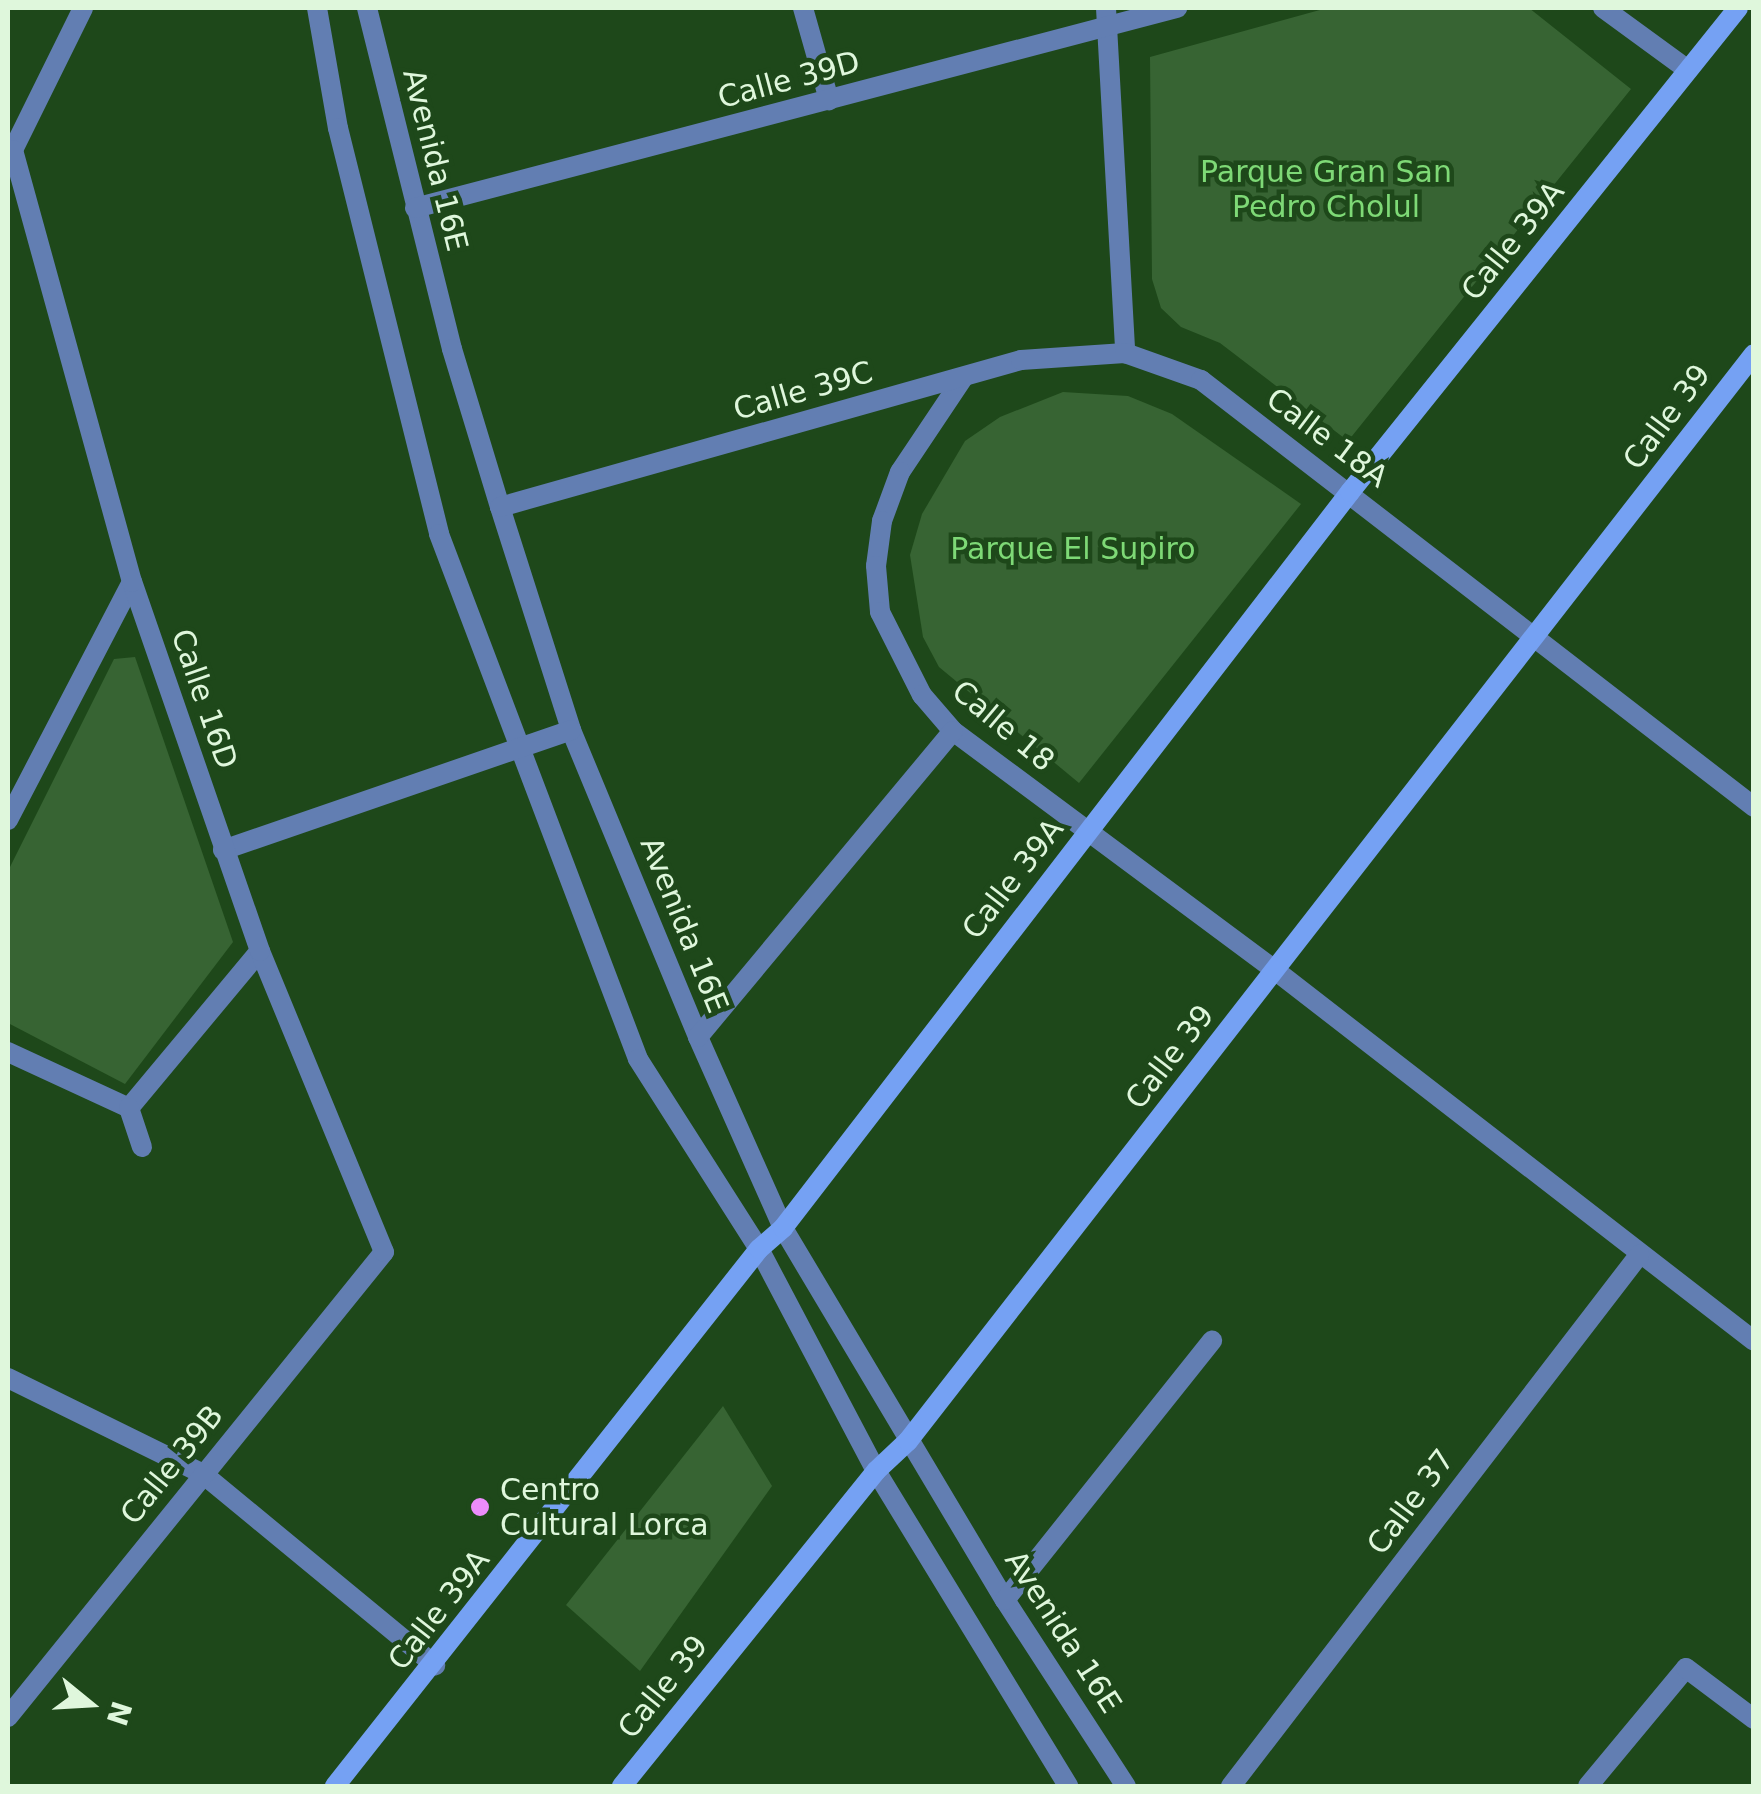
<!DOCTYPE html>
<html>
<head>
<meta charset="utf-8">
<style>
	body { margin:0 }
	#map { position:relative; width:1761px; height:1794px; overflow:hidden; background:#1e481a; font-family:"DejaVu Sans",sans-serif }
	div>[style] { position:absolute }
	.green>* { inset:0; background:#376433 }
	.minor>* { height:20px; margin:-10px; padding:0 10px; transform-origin:10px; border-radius:10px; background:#627eb2 }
	.secondary>* { height:20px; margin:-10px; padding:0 10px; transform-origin:10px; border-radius:10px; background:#75a1f3 }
	.dots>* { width:28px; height:28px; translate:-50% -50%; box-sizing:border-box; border:5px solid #1e481a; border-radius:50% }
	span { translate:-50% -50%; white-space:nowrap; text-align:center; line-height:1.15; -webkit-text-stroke:9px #1e481a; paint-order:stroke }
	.street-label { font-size:30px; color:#dff7dc }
	.park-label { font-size:30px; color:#7ed976 }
	.poi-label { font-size:30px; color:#dff7dc }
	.left { translate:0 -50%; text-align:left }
	.frame { position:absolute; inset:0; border:10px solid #dff7dc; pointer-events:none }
	.north { position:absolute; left:40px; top:1654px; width:100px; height:100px; -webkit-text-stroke:8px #1e481a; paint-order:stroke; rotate:108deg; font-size:28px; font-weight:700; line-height:40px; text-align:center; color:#dff7dc }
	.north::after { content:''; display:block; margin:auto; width:35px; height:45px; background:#dff7dc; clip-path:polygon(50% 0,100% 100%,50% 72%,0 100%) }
</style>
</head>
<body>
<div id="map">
	<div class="green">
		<div style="clip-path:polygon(1327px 8px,1529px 8px,1631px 89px,1348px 441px,1220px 343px,1181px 327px,1161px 308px,1152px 279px,1150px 57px)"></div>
		<div style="clip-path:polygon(1063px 392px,1128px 396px,1172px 414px,1301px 504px,1079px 783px,939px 667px,923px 637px,910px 555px,922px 514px,965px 441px,1000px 417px)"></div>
		<div style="clip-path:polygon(135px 657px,233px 942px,125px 1084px,8px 1023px,8px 871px,114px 659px)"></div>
		<div style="clip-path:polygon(723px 1406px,772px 1486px,640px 1671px,566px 1605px)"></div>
	</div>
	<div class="minor">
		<div style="left:317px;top:8px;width:122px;rotate:80.1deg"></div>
		<div style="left:338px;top:128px;width:418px;rotate:76deg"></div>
		<div style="left:439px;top:534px;width:561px;rotate:69.24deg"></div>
		<div style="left:638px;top:1059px;width:225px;rotate:57.5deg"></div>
		<div style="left:759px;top:1249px;width:251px;rotate:62.2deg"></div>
		<div style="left:876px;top:1471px;width:369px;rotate:58.6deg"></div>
		<div style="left:367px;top:8px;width:351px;rotate:76deg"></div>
		<div style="left:452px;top:349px;width:165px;rotate:73.1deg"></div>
		<div style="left:500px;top:507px;width:234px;rotate:72.3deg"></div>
		<div style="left:571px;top:730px;width:332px;rotate:67.5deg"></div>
		<div style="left:698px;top:1037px;width:209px;rotate:66deg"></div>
		<div style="left:783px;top:1228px;width:433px;rotate:59.2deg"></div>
		<div style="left:1005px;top:1600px;width:222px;rotate:57deg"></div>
		<div style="left:803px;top:8px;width:96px;rotate:74.2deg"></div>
		<div style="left:1106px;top:8px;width:346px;rotate:86.8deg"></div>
		<div style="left:1603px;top:8px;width:105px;rotate:36.1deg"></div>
		<div style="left:8px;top:160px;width:169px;rotate:-63.7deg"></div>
		<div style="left:415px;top:208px;width:788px;rotate:-14.71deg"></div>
		<div style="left:963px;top:378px;width:113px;rotate:123.8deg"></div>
		<div style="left:900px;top:472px;width:52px;rotate:110.2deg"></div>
		<div style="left:882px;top:521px;width:45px;rotate:97.6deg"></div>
		<div style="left:876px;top:566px;width:46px;rotate:85deg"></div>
		<div style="left:880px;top:612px;width:93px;rotate:63.2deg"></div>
		<div style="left:922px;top:695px;width:48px;rotate:49.3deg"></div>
		<div style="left:953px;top:731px;width:402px;rotate:36.6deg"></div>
		<div style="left:1276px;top:971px;width:604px;rotate:37.74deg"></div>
		<div style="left:500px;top:507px;width:541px;rotate:-15.76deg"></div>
		<div style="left:1021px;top:360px;width:104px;rotate:-3.9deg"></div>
		<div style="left:1125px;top:353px;width:81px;rotate:19.6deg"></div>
		<div style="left:1201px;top:380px;width:699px;rotate:37.67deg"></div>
		<div style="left:8px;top:820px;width:268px;rotate:-62.5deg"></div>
		<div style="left:223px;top:850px;width:368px;rotate:-19deg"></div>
		<div style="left:698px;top:1037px;width:398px;rotate:-50.2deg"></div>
		<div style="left:8px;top:1052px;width:133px;rotate:24.8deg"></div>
		<div style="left:129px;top:1108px;width:204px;rotate:-50.2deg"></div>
		<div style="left:129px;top:1108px;width:41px;rotate:71.6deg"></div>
		<div style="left:8px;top:1378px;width:217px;rotate:26.2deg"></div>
		<div style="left:203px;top:1474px;width:301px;rotate:39.5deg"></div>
		<div style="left:1005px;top:1600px;width:332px;rotate:-51.4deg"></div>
		<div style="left:8px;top:1717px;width:598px;rotate:-51.04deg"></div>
		<div style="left:384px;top:1252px;width:326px;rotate:-112.4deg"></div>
		<div style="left:260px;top:951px;width:391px;rotate:-109.1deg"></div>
		<div style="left:132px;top:582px;width:448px;rotate:-105.4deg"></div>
		<div style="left:1231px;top:1786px;width:670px;rotate:-52.46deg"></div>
		<div style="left:1588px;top:1786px;width:153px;rotate:-50.3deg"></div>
		<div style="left:1686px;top:1668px;width:85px;rotate:36.9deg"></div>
	</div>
	<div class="secondary">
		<div style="left:335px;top:1786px;width:684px;rotate:-51.71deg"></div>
		<div style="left:759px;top:1249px;width:32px;rotate:-41deg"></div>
		<div style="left:783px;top:1228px;width:929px;rotate:-52.39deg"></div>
		<div style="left:1350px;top:492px;width:620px;rotate:-51.28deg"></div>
		<div style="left:622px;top:1786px;width:405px;rotate:-51.1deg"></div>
		<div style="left:876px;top:1471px;width:44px;rotate:-43.2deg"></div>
		<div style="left:908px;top:1441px;width:1377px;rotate:-52.11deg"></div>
	</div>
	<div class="dots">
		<div style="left:480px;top:1507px;background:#ec8cfb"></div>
	</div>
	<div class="street-label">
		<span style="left:789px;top:80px;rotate:-15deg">Calle 39D</span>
		<span style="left:435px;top:160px;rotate:76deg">Avenida 16E</span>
		<span style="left:1513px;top:241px;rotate:-51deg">Calle 39A</span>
		<span style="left:803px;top:391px;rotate:-16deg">Calle 39C</span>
		<span style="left:1667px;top:417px;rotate:-53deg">Calle 39</span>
		<span style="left:1327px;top:438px;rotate:37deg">Calle 18A</span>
		<span style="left:204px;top:699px;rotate:71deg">Calle 16D</span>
		<span style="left:1003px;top:726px;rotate:40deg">Calle 18</span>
		<span style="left:1013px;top:879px;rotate:-52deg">Calle 39A</span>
		<span style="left:684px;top:925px;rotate:68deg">Avenida 16E</span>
		<span style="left:1170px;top:1057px;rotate:-52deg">Calle 39</span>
		<span style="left:172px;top:1465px;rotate:-51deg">Calle 39B</span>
		<span style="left:1411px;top:1502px;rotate:-53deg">Calle 37</span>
		<span style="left:439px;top:1610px;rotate:-52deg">Calle 39A</span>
		<span style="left:1063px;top:1632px;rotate:57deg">Avenida 16E</span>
		<span style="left:663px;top:1687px;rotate:-51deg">Calle 39</span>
	</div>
	<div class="park-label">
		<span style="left:1326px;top:189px">Parque Gran San<br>Pedro Cholul</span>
		<span style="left:1073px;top:549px">Parque El Supiro</span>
	</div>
	<div class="poi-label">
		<span class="left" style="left:500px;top:1507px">Centro<br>Cultural Lorca</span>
	</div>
	<div class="frame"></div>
	<div class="north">N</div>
</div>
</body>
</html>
